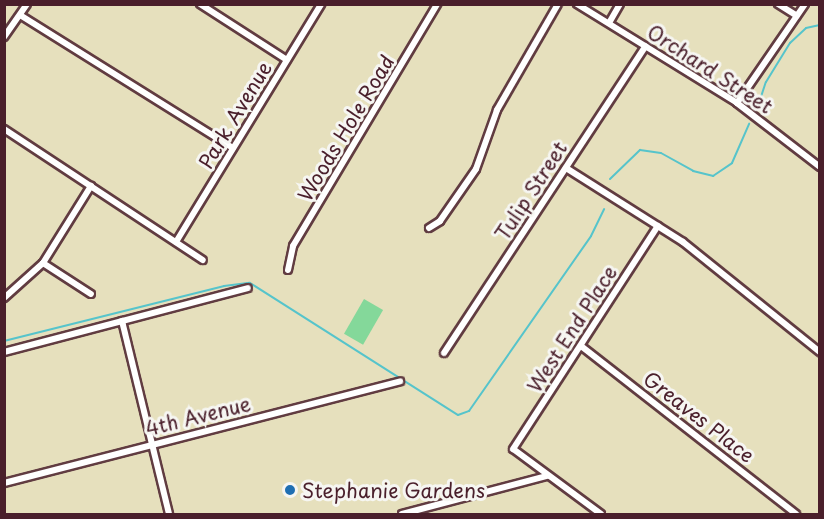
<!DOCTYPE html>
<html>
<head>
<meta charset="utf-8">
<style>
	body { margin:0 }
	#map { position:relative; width:824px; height:519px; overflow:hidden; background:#e6e0bd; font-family:"Playpen Sans",sans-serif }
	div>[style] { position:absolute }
	.green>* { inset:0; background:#84d89a; transform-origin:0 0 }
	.stream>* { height:2px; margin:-1px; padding:0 1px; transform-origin:1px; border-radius:1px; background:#56c4cb }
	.roads { filter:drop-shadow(2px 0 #613c41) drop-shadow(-2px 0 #613c41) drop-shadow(0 2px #613c41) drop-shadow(0 -2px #613c41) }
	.street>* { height:6px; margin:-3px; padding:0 3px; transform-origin:3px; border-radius:3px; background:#fff }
	.dots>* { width:16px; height:16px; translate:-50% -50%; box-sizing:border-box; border:3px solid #f6f6f2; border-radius:50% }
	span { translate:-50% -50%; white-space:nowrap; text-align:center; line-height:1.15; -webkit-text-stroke:6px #f6f6f2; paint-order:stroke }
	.street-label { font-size:20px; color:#4a1f2b }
	.poi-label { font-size:20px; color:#4a1f2b }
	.left { translate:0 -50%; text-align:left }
	.frame { position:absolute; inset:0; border:6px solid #4a1f2b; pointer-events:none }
</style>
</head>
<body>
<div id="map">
	<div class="green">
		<div style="left:364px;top:299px;width:22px;height:40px;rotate:30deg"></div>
	</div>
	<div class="stream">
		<div style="left:758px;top:106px;width:25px;rotate:-72deg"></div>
		<div style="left:766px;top:82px;width:46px;rotate:-58.4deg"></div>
		<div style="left:790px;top:43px;width:22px;rotate:-43deg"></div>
		<div style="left:806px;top:28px;width:14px;rotate:-12deg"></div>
		<div style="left:610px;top:179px;width:42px;rotate:-44deg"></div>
		<div style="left:640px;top:150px;width:21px;rotate:8deg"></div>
		<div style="left:661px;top:153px;width:37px;rotate:29deg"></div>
		<div style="left:693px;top:171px;width:21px;rotate:14deg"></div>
		<div style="left:713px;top:176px;width:23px;rotate:-34deg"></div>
		<div style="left:732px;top:163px;width:43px;rotate:-66.4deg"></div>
		<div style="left:4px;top:341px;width:227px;rotate:-14deg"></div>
		<div style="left:224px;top:286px;width:26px;rotate:-7deg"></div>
		<div style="left:250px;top:283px;width:246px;rotate:32.4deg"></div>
		<div style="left:458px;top:415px;width:12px;rotate:-20deg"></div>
		<div style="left:469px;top:411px;width:213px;rotate:-55.1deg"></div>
		<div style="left:591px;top:236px;width:30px;rotate:-64deg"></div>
	</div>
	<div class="roads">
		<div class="street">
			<div style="left:200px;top:4px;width:103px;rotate:32.8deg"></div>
			<div style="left:577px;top:4px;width:188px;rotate:31.7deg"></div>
			<div style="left:737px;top:103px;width:105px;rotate:37.6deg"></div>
			<div style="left:778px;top:4px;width:22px;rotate:32deg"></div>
			<div style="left:20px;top:15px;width:251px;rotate:32deg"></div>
			<div style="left:609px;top:23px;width:22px;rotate:-60deg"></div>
			<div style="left:4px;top:37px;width:40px;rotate:-55.1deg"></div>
			<div style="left:737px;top:103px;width:120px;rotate:-55.5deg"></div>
			<div style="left:4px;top:129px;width:238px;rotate:33.4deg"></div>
			<div style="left:566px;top:168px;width:138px;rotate:32.3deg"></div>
			<div style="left:683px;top:242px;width:176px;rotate:38.8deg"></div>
			<div style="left:429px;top:228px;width:13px;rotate:-32deg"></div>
			<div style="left:440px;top:221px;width:63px;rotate:-55.3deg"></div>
			<div style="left:476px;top:169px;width:63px;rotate:-70.4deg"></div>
			<div style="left:497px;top:110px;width:122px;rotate:-60.1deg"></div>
			<div style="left:176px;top:242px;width:279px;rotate:-58.6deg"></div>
			<div style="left:43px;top:263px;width:57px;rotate:32.9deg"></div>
			<div style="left:288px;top:270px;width:25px;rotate:-78deg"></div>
			<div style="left:293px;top:246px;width:282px;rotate:-59.2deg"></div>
			<div style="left:4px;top:298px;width:52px;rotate:-41.9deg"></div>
			<div style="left:43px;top:263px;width:91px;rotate:-58.1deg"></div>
			<div style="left:122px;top:321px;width:199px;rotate:76.3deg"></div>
			<div style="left:581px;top:346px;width:273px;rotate:38deg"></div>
			<div style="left:4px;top:352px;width:252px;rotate:-14.7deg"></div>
			<div style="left:444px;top:353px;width:367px;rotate:-56.7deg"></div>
			<div style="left:4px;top:483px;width:409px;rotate:-14.4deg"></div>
			<div style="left:402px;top:514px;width:150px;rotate:-14.7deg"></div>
			<div style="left:601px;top:514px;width:109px;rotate:-143.5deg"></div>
			<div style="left:513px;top:449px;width:266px;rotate:-57deg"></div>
		</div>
	</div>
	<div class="dots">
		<div style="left:290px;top:490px;background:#1f6fb2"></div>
	</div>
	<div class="street-label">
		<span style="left:710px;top:69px;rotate:33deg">Orchard Street</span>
		<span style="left:235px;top:115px;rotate:-59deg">Park Avenue</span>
		<span style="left:346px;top:128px;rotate:-59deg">Woods Hole Road</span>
		<span style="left:531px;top:191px;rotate:-57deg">Tulip Street</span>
		<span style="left:572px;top:329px;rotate:-57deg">West End Place</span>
		<span style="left:198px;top:416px;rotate:-14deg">4th Avenue</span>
		<span style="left:699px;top:417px;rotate:38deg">Greaves Place</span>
	</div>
	<div class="poi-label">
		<span class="left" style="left:302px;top:490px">Stephanie Gardens</span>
	</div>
	<div class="frame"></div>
</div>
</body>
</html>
